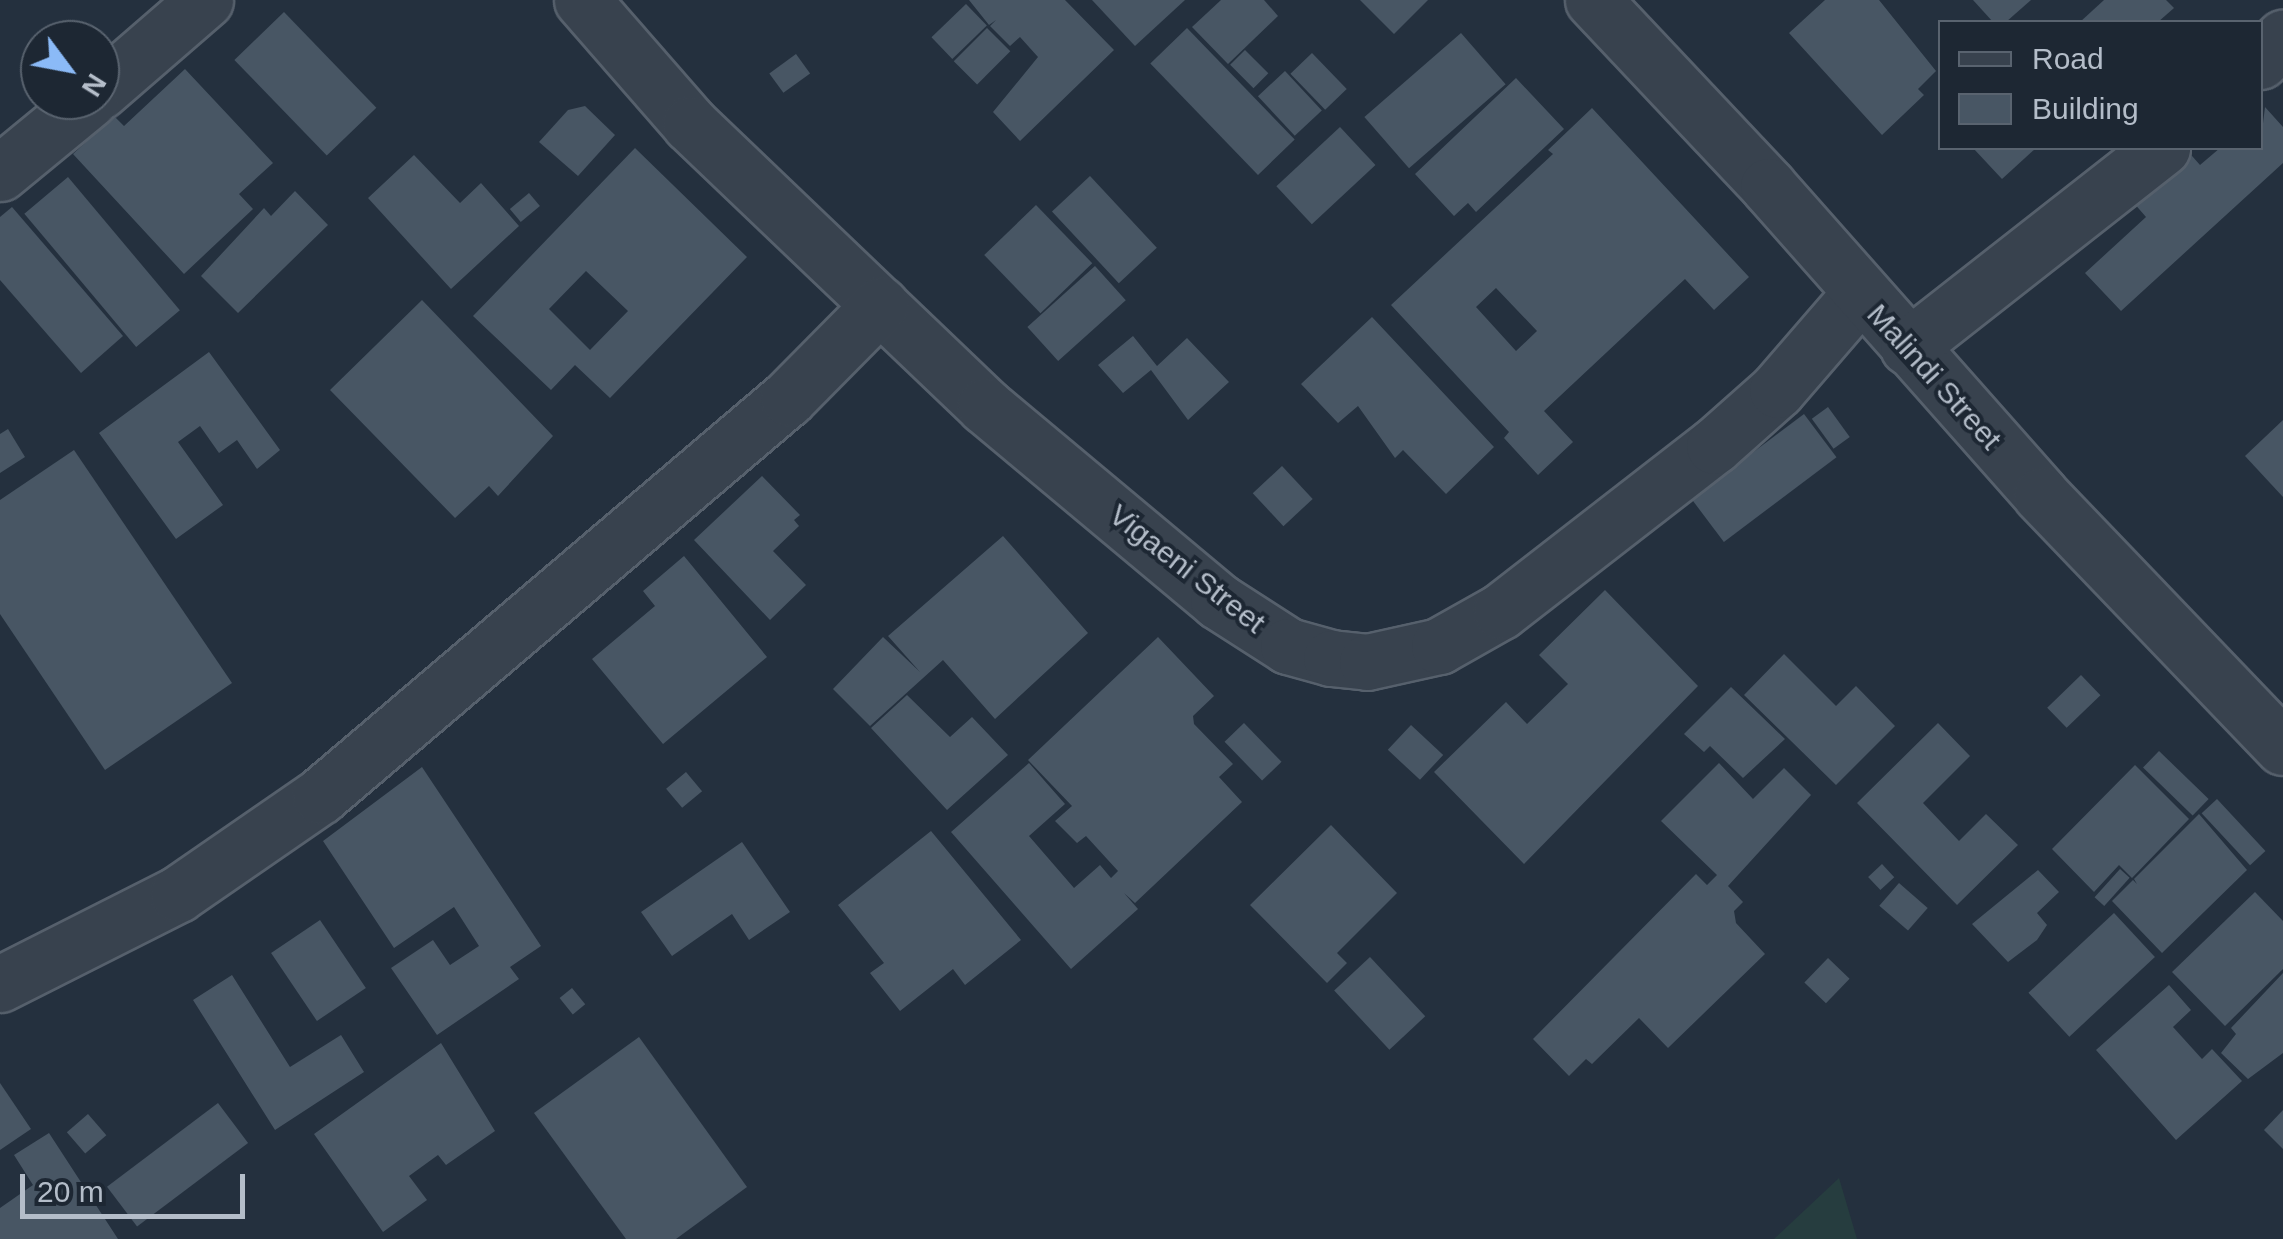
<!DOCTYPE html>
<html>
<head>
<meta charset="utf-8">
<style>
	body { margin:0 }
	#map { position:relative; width:2283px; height:1239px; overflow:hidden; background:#24303e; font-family:Helvetica,sans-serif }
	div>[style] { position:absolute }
	.green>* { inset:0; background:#263d3f }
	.building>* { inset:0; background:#485664; transform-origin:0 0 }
	.roads { filter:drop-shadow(2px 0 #56606c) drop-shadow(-2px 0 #56606c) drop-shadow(0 2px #56606c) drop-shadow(0 -2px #56606c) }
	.minor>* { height:55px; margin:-27.5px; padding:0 27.5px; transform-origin:27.5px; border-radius:27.5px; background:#38424e }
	span { translate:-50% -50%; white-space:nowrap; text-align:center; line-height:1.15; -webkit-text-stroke:8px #1d2733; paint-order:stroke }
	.street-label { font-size:30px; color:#b4bdc9 }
	.legend { position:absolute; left:1938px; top:20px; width:325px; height:130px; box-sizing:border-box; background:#1d2733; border:2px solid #59636f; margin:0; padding:12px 18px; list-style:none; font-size:30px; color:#b4bdc9 }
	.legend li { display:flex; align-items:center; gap:20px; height:50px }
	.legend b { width:50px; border:2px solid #59636f }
	.north { position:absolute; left:20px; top:20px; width:100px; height:100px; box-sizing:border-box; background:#1d2733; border:2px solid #59636f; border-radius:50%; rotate:122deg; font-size:28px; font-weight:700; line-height:40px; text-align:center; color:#b4bdc9 }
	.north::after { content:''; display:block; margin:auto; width:35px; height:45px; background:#8bbaf7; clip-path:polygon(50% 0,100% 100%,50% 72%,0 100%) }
	.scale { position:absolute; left:20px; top:1174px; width:225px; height:45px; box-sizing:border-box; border:5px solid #b4bdc9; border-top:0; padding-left:12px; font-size:30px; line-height:35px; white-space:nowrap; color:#b4bdc9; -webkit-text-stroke:8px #1d2733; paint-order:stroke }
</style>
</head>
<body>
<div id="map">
	<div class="green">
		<div style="clip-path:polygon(1839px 1178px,1857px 1239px,1774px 1239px)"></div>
	</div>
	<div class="building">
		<div style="clip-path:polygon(969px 0,1065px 0,1114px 50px,1020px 141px,993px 112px,1038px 57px,1020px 37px,1010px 46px,990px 26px,996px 20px,989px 25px)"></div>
		<div style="clip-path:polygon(1092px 0,1185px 0,1135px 46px)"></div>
		<div style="clip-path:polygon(1221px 0,1264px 0,1278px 16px,1228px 64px,1192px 27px)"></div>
		<div style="clip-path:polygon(1360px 0,1428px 0,1394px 34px)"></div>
		<div style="clip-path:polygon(1825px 0,1879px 0,1936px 71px,1918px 89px,1924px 95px,1882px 135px,1789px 33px)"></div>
		<div style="clip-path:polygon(1973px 0,2031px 0,2006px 22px,1993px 22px)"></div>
		<div style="clip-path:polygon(2104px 0,2166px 0,2174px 8px,2158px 22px,2080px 22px)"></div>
		<div style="left:966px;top:4px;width:30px;height:48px;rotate:46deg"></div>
		<div style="left:284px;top:12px;width:133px;height:69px;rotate:46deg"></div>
		<div style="left:987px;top:28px;width:33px;height:47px;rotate:45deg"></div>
		<div style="left:1187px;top:28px;width:155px;height:51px;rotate:46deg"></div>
		<div style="left:1461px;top:33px;width:68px;height:128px;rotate:49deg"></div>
		<div style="left:1245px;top:50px;width:33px;height:21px;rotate:45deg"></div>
		<div style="left:1312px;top:53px;width:50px;height:30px;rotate:46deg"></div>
		<div style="left:796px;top:54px;width:24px;height:33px;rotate:54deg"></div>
		<div style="clip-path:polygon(185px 69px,273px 163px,239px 194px,253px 209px,184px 274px,73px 154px,114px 116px,124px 126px)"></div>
		<div style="left:1285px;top:71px;width:54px;height:37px;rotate:47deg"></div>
		<div style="clip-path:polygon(1516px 78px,1564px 129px,1476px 212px,1468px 203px,1454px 216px,1415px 174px)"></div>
		<div style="clip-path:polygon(585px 106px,615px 135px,578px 176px,539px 142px,568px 110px)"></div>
		<div style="clip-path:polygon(2265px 107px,2283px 127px,2283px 163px,2121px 311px,2085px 273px,2146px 217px,2126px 194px,2185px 148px,2200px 165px,2220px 148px,2260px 148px)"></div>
		<div style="clip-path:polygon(evenodd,1592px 108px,1749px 277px,1714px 310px,1685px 279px,1544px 411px,1573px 442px,1538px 475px,1504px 438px,1509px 432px,1391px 305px,1553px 154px,1548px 150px,1592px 108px,1496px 288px,1537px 331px,1516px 351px,1476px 307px,1496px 288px)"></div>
		<div style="left:1340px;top:127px;width:52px;height:87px;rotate:47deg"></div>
		<div style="clip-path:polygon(evenodd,635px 148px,747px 257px,610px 398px,575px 365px,551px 390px,473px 316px,635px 148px,586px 271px,628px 311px,590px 350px,549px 309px,586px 271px)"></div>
		<div style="clip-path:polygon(1973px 148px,2036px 148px,2002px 179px)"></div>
		<div style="clip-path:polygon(414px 155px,460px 203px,481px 183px,519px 226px,451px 289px,368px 198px)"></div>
		<div style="left:1090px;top:176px;width:98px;height:52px;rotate:47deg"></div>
		<div style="left:68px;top:177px;width:174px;height:57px;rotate:50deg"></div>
		<div style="clip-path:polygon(295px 191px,328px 225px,238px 313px,201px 276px,264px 208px,271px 216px)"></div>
		<div style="left:529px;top:193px;width:17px;height:25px;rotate:50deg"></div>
		<div style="left:1036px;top:205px;width:81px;height:72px;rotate:46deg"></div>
		<div style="clip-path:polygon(12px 207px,123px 336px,81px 373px,0 280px,0 217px)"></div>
		<div style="left:1095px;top:266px;width:46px;height:91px;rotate:48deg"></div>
		<div style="clip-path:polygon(422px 300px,553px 436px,498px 496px,489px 486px,455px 518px,330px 390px)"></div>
		<div style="clip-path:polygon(1372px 317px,1494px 447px,1446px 494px,1403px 450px,1395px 458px,1358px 406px,1338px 423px,1301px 384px)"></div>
		<div style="clip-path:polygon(1133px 336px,1157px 366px,1187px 338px,1229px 382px,1188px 420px,1151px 370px,1123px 393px,1098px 365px)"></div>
		<div style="clip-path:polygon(209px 352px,280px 450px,257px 469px,237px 440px,219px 453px,200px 426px,178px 442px,223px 505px,176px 539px,99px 433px)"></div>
		<div style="left:1828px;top:407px;width:37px;height:20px;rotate:54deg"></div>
		<div style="left:1804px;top:414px;width:54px;height:141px;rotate:53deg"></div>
		<div style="clip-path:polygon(2283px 420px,2283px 497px,2245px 456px)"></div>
		<div style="clip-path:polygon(8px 429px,25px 457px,0 473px,0 434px)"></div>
		<div style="clip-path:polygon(74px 450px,232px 683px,105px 770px,0 614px,0 500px)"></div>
		<div style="left:1282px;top:466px;width:45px;height:40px;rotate:47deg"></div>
		<div style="clip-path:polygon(762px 476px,800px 515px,794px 520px,799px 526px,773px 551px,806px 585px,770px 620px,694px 540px)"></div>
		<div style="clip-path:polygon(1003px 536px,1088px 633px,995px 719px,943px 660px,870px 726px,833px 689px,883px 637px,920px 672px,888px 636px)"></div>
		<div style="clip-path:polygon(684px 556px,767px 657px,663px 744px,592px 659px,655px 606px,643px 591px)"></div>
		<div style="clip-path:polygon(1605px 590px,1698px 686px,1524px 864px,1434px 772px,1506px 702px,1527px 724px,1568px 684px,1539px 655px)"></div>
		<div style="clip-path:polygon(1158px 637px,1214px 696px,1193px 716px,1194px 724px,1233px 764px,1219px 777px,1242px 802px,1135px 903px,1124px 893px,1138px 909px,1071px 969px,951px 832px,1029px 763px,1065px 804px,1029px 836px,1074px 888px,1100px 865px,1111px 878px,1118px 871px,1086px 836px,1077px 843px,1055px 821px,1072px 806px,1028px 760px)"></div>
		<div style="clip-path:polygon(1784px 654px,1836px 706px,1856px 686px,1895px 726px,1836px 785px,1744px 695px)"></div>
		<div style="left:2081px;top:675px;width:28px;height:47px;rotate:46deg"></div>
		<div style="clip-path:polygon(1731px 687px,1785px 739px,1743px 778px,1710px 746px,1704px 752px,1684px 734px)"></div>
		<div style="clip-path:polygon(907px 695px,950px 737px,972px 717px,1008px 755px,947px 810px,871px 728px)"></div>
		<div style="left:1244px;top:723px;width:54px;height:27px;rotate:46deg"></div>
		<div style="clip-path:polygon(1938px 723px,1970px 756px,1923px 803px,1959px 841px,1986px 814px,2018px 845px,1957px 905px,1857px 803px)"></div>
		<div style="left:1411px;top:725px;width:44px;height:34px;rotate:43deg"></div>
		<div style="left:2159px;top:751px;width:69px;height:23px;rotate:44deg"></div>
		<div style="clip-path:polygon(1719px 763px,1753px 799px,1784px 768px,1811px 795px,1728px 886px,1743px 902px,1734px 911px,1736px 923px,1765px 954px,1668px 1048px,1639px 1018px,1592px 1064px,1586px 1059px,1569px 1076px,1533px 1039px,1696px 874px,1707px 885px,1717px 875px,1661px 821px)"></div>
		<div style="clip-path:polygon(2135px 765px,2189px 819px,2132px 878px,2119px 865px,2094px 892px,2052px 849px)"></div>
		<div style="clip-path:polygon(422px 767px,541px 946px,510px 967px,519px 979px,437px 1035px,391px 968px,433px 940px,450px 965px,479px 946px,454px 907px,394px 948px,323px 841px)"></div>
		<div style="left:686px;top:772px;width:25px;height:26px;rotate:50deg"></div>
		<div style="left:2217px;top:799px;width:71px;height:21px;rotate:47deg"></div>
		<div style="clip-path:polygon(2199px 814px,2247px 870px,2162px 953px,2112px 901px,2133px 880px,2137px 884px,2134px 879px)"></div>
		<div style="clip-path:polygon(1331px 825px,1397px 893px,1337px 953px,1347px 963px,1327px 983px,1250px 905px)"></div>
		<div style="clip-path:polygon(931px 831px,1021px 940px,965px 985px,953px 969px,900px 1011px,870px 973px,884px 963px,838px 905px)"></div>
		<div style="clip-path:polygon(742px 842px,790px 912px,749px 940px,732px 914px,672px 956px,641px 912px)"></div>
		<div style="left:1882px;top:864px;width:18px;height:19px;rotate:47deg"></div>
		<div style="left:2120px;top:869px;width:13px;height:38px;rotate:42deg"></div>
		<div style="clip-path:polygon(2038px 870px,2059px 892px,2037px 913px,2047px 925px,2037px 940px,2008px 962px,1972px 924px)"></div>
		<div style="left:1899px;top:883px;width:38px;height:30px;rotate:41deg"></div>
		<div style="clip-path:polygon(2255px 892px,2283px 921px,2283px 969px,2225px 1026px,2172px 972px)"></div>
		<div style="left:2114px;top:913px;width:60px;height:117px;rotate:47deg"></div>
		<div style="left:320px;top:920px;width:82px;height:59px;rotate:56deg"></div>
		<div style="left:1370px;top:957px;width:81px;height:49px;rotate:47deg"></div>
		<div style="left:1828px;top:958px;width:30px;height:34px;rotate:44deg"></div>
		<div style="clip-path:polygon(2283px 973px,2283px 1053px,2248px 1079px,2221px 1053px,2236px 1034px,2231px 1028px)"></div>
		<div style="clip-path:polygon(232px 975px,290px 1067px,341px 1035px,364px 1072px,275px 1130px,193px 1000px)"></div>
		<div style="clip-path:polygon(2169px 985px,2191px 1010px,2173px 1027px,2202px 1059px,2212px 1049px,2242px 1081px,2176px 1140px,2096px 1050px)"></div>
		<div style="left:572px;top:988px;width:21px;height:16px;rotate:51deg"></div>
		<div style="clip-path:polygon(639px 1037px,747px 1187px,676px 1239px,626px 1239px,534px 1113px)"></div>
		<div style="clip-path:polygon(441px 1043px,495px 1131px,446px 1165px,438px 1155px,409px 1176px,427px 1200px,383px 1232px,314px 1134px)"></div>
		<div style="clip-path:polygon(0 1083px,31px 1129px,0 1150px)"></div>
		<div style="left:218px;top:1103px;width:50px;height:139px;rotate:53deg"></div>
		<div style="clip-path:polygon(2283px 1110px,2283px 1149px,2264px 1130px)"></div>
		<div style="left:88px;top:1114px;width:28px;height:28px;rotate:49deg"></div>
		<div style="clip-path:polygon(49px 1133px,118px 1239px,0 1239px,0 1208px,33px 1185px,14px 1155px)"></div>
	</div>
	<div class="roads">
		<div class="minor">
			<div style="left:582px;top:0;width:164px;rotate:48.9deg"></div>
			<div style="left:690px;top:124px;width:408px;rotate:43.7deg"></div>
			<div style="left:985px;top:406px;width:304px;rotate:39.9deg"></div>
			<div style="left:1218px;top:601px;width:83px;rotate:32.7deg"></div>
			<div style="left:1288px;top:646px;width:45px;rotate:15.6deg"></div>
			<div style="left:1331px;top:658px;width:36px;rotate:6deg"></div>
			<div style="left:1367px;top:662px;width:74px;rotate:-12.5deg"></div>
			<div style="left:1439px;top:646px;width:71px;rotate:-29.4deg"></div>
			<div style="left:1501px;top:611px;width:269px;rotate:-37.8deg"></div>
			<div style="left:1714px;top:446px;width:84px;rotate:-41.6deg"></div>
			<div style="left:1777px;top:390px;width:125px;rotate:-49.2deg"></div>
			<div style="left:1593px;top:0;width:255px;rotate:46.7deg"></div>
			<div style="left:1768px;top:186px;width:412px;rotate:48.5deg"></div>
			<div style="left:2041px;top:495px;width:349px;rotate:46.2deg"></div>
			<div style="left:2260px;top:61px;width:33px;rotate:-45deg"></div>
			<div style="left:100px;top:91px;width:139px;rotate:-40.9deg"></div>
			<div style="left:0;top:173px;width:115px;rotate:-39.4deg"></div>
			<div style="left:1908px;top:347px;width:323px;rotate:-38.1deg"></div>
			<div style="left:0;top:984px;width:199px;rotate:-26.8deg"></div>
			<div style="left:178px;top:894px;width:173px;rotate:-34.6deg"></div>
			<div style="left:320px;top:796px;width:614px;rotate:-40.38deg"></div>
			<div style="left:788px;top:398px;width:131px;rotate:-45.3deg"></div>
		</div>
	</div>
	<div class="street-label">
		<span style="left:1934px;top:377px;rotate:48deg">Malindi Street</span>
		<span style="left:1187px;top:569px;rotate:38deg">Vigaeni Street</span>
	</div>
	<ul class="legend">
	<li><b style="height:12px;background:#38424e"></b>Road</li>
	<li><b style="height:28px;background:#485664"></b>Building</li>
	</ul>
	<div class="north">N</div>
	<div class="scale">20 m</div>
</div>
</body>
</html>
